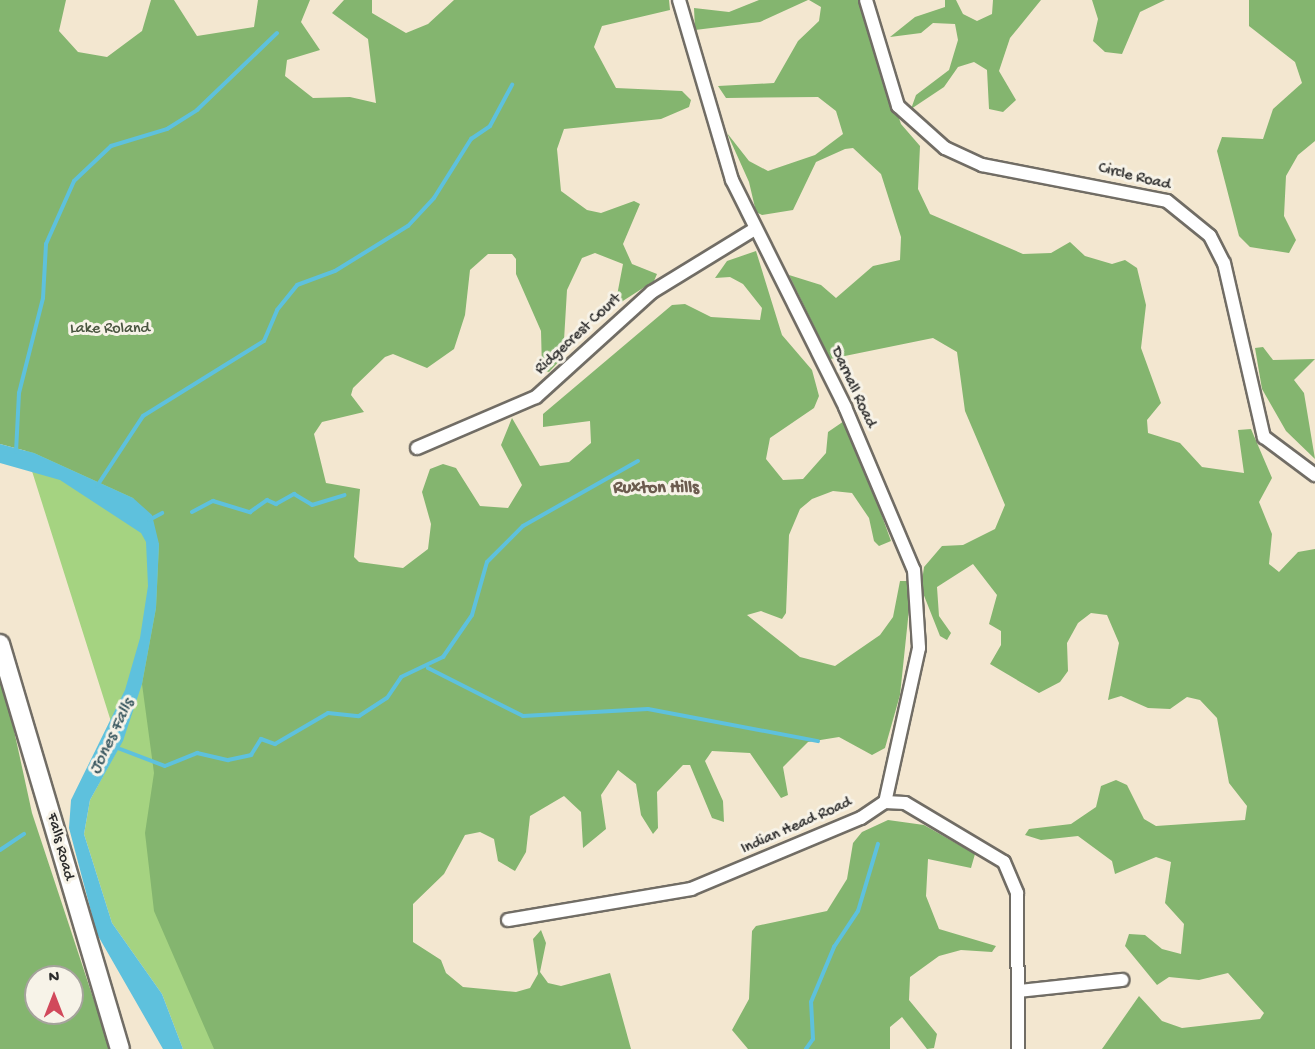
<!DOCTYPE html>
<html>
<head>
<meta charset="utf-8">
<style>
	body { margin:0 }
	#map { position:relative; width:1315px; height:1049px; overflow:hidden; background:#f3e7d0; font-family:"Gochi Hand",sans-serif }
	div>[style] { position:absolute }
	.green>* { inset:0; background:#a5d381 }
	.forest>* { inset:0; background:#84b56f }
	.water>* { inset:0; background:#5ec1dd }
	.stream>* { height:4px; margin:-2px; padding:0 2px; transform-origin:2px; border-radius:2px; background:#5ec1dd }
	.roads { filter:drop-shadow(2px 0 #716d65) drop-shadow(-2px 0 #716d65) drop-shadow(0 2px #716d65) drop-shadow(0 -2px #716d65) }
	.street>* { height:12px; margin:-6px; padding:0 6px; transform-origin:6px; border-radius:6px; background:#fff }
	.secondary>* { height:18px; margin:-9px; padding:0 9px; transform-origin:9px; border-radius:9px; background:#fff }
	span { translate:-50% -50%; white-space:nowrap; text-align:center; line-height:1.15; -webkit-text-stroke:6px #f7f3e8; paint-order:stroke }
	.street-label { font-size:16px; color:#2b2b2b }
	.park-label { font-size:16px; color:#4a5540 }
	.neighbourhood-label { font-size:18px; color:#6c5c4f; font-weight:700 }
	.water-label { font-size:18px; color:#3a5860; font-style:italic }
	.north { position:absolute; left:24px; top:965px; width:60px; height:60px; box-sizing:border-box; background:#f7f3e8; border:2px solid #a5a39c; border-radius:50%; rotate:0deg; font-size:16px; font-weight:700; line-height:24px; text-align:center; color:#2b2b2b }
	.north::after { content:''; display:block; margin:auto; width:21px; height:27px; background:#d1495b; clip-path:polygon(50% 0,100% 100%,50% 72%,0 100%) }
</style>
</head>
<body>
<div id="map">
	<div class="green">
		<div style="clip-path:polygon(2px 376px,166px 423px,324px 1049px,183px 1049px,162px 994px,112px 923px,84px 834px,90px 800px,119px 747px)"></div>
	</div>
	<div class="forest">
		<div style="clip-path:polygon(0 0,66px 0,59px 31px,78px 52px,107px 57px,142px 31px,151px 0,174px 0,197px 36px,254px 27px,258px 0,310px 0,301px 22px,320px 50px,287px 60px,285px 76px,313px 98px,350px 97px,376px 103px,368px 39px,332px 13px,344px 0,372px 0,372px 13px,406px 33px,428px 24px,454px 0,669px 0,670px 10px,602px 26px,594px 47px,616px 88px,682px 91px,691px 100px,689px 107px,661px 119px,564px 129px,557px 149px,561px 191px,587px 210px,601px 213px,634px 201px,640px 204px,623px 244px,632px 264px,657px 274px,654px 281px,615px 306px,623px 264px,595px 253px,582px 258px,567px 290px,563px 357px,549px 372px,542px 370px,541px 331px,516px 274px,516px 259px,512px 254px,488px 254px,470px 270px,465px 315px,454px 349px,427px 368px,393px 354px,385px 357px,353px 388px,351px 395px,364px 412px,322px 422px,314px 434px,326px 483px,360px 489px,354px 557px,359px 562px,403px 568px,428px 549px,431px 524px,422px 492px,430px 469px,443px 464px,456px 468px,480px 506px,508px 508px,522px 485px,501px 445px,512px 418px,540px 466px,569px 462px,591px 443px,590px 421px,543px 427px,543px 414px,672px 305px,685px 304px,711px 317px,760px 320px,762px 308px,743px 284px,730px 277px,715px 278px,727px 261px,756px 251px,782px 335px,812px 370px,819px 396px,814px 408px,770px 438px,766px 459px,783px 480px,803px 479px,826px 453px,828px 432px,847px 419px,891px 541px,879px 546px,874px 541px,869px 518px,852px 493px,833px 491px,812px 499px,800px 509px,789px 535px,786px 613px,782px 619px,761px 611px,747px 615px,800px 657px,835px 666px,880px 635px,893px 617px,900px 581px,912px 581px,900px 695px,885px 748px,872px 755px,839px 737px,808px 742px,783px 767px,788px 795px,781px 798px,750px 753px,712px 751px,705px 761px,723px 801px,724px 822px,712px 818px,690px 765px,683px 765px,657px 792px,658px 828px,653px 834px,641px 815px,636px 784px,618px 770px,601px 795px,606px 829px,583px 848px,581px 812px,564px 796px,530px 816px,526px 852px,515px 871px,498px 861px,494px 839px,480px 832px,465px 835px,444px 874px,413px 904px,413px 942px,441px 960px,446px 973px,463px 987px,516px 992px,530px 988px,538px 974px,533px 939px,541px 930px,546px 943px,540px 972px,548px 983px,561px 986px,610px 973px,631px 1049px,214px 1049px,154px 911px,145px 833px,154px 773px,142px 684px,156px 608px,159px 544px,133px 498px,34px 453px,0 444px)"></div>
		<div style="clip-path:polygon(759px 0,808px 0,760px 22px,695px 30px,694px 8px,729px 12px)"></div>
		<div style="clip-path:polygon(809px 0,858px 0,901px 124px,920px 146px,918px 189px,930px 214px,1023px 254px,1051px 253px,1070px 242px,1085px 256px,1112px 264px,1125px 260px,1137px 268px,1146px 305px,1141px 348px,1161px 403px,1147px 420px,1148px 433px,1180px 443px,1202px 467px,1244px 473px,1238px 430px,1251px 429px,1272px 478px,1259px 502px,1272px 534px,1269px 564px,1279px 572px,1298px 552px,1315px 549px,1315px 1049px,1102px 1049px,1139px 996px,1162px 1021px,1182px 1028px,1260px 1019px,1264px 1013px,1228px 973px,1199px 980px,1169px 977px,1157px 985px,1125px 946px,1129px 934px,1145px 935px,1162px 949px,1181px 954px,1184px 924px,1165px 903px,1171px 862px,1156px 857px,1115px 874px,1112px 861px,1078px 836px,1041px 840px,1025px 835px,1029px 829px,1071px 824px,1096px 807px,1101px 786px,1116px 780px,1127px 785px,1144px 819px,1156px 826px,1245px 820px,1247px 806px,1229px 783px,1217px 718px,1200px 700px,1187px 697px,1170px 709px,1148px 708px,1121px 696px,1108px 700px,1119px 643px,1107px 615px,1091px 613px,1078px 623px,1067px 643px,1068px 671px,1060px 682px,1039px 693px,990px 664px,1001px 645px,1001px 631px,989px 624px,997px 595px,973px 564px,937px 587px,939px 616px,951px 633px,947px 640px,940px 636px,921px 588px,924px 567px,942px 546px,963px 545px,995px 529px,1005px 505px,965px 411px,957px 352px,933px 338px,830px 359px,789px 275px,821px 285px,836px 298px,873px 266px,900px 260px,901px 237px,881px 174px,853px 148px,845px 149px,816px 162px,793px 210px,762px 215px,756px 212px,749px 182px,727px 133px,749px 161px,768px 171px,815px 155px,843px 134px,836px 111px,818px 97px,726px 98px,718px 86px,774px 83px,798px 41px,819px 21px,821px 7px)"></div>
		<div style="clip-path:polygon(945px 0,956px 0,963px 14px,977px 21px,992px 14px,993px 0,1041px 0,1010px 38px,999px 71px,1016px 100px,1003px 112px,989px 109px,987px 70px,974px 62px,958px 67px,944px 87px,911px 109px,916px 95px,949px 70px,958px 40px,955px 24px,933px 23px,921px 33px,890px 37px,915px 17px,945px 7px)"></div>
		<div style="clip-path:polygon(1092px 0,1165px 0,1140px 12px,1122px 54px,1105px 52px,1093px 41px,1098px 19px)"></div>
		<div style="clip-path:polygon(1249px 0,1315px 0,1315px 141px,1298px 155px,1286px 176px,1284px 216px,1296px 240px,1289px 253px,1250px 247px,1239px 236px,1217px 151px,1222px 137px,1263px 139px,1273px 109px,1302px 83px,1295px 62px,1249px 26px)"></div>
		<div style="clip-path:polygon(1263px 347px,1273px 360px,1315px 359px,1294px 380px,1304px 393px,1315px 459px,1286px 431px,1262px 389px,1255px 348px)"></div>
		<div style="clip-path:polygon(evenodd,0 666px,32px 813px,110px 1049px,0 1049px,0 666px,36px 977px,72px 977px,72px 1013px,36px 1013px,36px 977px)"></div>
		<div style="clip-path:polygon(888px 820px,924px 825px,975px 854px,971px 868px,928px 859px,926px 896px,939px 929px,996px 946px,992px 952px,961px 950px,939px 956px,910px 977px,909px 1000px,937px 1034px,934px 1048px,927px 1049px,902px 1017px,890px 1027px,890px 1049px,748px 1049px,732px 1030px,749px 999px,752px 931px,756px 926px,827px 911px,847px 879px,853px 843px,862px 832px)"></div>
	</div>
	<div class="water">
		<div style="clip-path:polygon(0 444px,34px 453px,133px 498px,152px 515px,159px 544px,156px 608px,142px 684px,123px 741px,90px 800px,84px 834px,112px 923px,162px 994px,183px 1049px,163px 1049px,97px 934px,69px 828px,71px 800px,125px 690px,140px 638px,148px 586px,146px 542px,141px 533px,60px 480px,0 463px)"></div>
	</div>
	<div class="stream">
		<div style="left:16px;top:452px;width:59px;rotate:-87.1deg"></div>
		<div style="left:19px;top:393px;width:98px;rotate:-75.8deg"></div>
		<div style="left:43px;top:298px;width:54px;rotate:-86.8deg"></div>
		<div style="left:46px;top:244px;width:69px;rotate:-66deg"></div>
		<div style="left:74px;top:181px;width:51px;rotate:-43.4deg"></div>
		<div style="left:111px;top:146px;width:59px;rotate:-16.9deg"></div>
		<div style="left:167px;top:129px;width:36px;rotate:-32deg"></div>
		<div style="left:197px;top:110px;width:111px;rotate:-43.9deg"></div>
		<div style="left:97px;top:486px;width:84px;rotate:-56.7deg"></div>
		<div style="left:143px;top:416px;width:142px;rotate:-31.8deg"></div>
		<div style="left:264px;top:341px;width:34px;rotate:-67deg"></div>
		<div style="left:277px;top:310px;width:32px;rotate:-51deg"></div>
		<div style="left:297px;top:285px;width:40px;rotate:-20.2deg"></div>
		<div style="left:335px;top:271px;width:86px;rotate:-31.7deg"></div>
		<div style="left:408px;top:226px;width:38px;rotate:-47deg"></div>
		<div style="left:434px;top:198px;width:70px;rotate:-57.9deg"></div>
		<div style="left:471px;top:139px;width:23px;rotate:-34deg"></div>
		<div style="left:490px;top:126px;width:47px;rotate:-61.8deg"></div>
		<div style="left:192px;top:512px;width:24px;rotate:-28deg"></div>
		<div style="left:213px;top:501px;width:39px;rotate:17deg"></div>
		<div style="left:250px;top:512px;width:21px;rotate:-35deg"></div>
		<div style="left:267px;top:500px;width:10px;rotate:24deg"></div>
		<div style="left:276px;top:504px;width:21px;rotate:-29deg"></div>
		<div style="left:294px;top:494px;width:21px;rotate:31deg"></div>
		<div style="left:312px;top:505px;width:34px;rotate:-17deg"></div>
		<div style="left:149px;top:520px;width:15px;rotate:-28deg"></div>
		<div style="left:428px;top:668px;width:106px;rotate:26.8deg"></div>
		<div style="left:523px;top:716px;width:125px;rotate:-3.2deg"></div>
		<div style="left:648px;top:709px;width:173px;rotate:10.7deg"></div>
		<div style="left:115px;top:747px;width:53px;rotate:20.8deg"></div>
		<div style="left:165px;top:766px;width:35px;rotate:-22deg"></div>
		<div style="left:197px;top:753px;width:32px;rotate:13deg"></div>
		<div style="left:228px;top:760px;width:24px;rotate:-12deg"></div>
		<div style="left:251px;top:755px;width:19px;rotate:-58deg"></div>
		<div style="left:261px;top:739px;width:15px;rotate:20deg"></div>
		<div style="left:275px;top:744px;width:61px;rotate:-30.3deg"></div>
		<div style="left:328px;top:713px;width:31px;rotate:6deg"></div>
		<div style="left:359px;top:716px;width:33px;rotate:-33deg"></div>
		<div style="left:387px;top:698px;width:25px;rotate:-56deg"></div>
		<div style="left:401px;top:677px;width:47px;rotate:-25.5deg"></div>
		<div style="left:443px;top:657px;width:51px;rotate:-55.4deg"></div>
		<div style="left:472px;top:615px;width:55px;rotate:-74.2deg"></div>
		<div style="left:487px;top:562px;width:51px;rotate:-45deg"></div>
		<div style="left:523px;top:526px;width:132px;rotate:-29.5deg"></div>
		<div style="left:0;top:850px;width:29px;rotate:-34deg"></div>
		<div style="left:806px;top:1049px;width:12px;rotate:-55deg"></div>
		<div style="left:813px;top:1039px;width:37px;rotate:-93deg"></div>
		<div style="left:811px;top:1002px;width:60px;rotate:-67.3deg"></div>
		<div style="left:834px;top:947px;width:43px;rotate:-56.3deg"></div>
		<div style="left:858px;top:911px;width:70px;rotate:-73.4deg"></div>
	</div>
	<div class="roads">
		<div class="street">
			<div style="left:679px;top:0;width:188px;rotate:73.6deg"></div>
			<div style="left:732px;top:180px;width:254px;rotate:63.5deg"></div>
			<div style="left:845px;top:407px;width:177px;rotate:67.1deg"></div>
			<div style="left:914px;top:570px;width:78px;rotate:86.3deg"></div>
			<div style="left:919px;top:648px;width:158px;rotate:102.4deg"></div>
			<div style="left:866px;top:0;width:111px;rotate:73.2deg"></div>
			<div style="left:898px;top:106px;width:63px;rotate:41.8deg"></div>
			<div style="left:945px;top:148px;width:41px;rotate:24.7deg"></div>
			<div style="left:982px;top:165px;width:188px;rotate:11deg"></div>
			<div style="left:1167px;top:201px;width:55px;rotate:39.1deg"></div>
			<div style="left:1210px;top:236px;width:30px;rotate:63deg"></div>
			<div style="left:1224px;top:263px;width:179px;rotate:77.1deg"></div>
			<div style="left:1264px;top:437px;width:64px;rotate:36.7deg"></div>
			<div style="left:417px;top:448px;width:129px;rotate:-23.2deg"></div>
			<div style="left:536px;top:397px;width:156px;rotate:-42.2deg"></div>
			<div style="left:652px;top:292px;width:121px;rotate:-31.5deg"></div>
			<div style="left:508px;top:920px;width:186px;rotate:-9.6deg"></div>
			<div style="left:691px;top:889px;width:184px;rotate:-22.7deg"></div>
			<div style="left:861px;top:818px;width:29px;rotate:-34deg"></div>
			<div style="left:885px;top:802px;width:20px;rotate:3deg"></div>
			<div style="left:905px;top:803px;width:115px;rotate:30.8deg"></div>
			<div style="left:1004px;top:862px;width:34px;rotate:67deg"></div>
			<div style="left:1017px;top:893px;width:156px;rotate:89.6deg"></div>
			<div style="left:1019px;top:991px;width:104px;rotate:-6.1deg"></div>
		</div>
		<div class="secondary">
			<div style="left:0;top:644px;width:422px;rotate:73.5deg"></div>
		</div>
	</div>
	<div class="street-label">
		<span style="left:1134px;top:178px;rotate:14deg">Circle Road</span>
		<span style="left:579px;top:335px;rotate:-43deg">Ridgecrest Court</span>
		<span style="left:852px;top:388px;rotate:65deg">Darnall Road</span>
		<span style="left:797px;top:827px;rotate:-24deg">Indian Head Road</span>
		<span style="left:59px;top:847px;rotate:75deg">Falls Road</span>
	</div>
	<div class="park-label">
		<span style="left:110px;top:330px">Lake Roland</span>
	</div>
	<div class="neighbourhood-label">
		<span style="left:656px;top:489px">Ruxton Hills</span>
	</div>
	<div class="water-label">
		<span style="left:113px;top:737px;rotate:-64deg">Jones Falls</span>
	</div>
	<div class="north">N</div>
</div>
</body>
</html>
